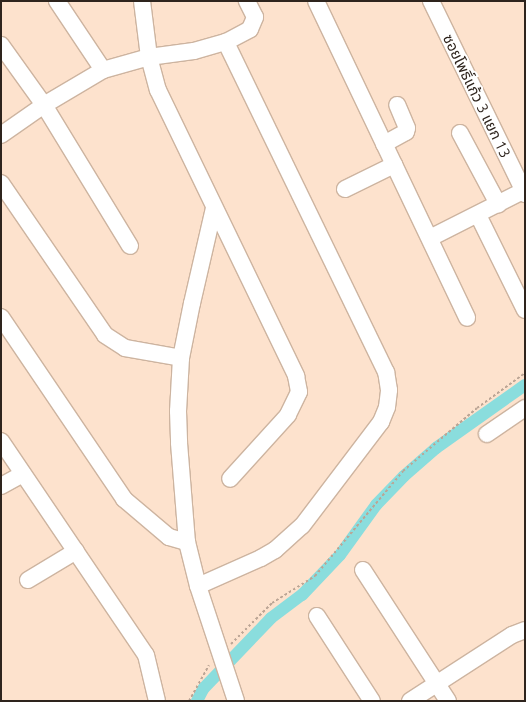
<!DOCTYPE html>
<html>
<head>
<meta charset="utf-8">
<style>
	body { margin:0 }
	#map { position:relative; width:526px; height:702px; overflow:hidden; background:#fde2cd; font-family:Ubuntu,"Noto Sans Thai",sans-serif }
	div>[style] { position:absolute }
	.canal>* { height:12px; margin:-6px; padding:0 6px; transform-origin:6px; border-radius:6px; background:#8adddd }
	.path>* { height:2px; margin-top:-1px; transform-origin:0; background:repeating-linear-gradient(90deg,#bba595 0 2.5px,transparent 0 5px) }
	.roads { filter:drop-shadow(1px 0 #cdb4a0) drop-shadow(-1px 0 #cdb4a0) drop-shadow(0 1px #cdb4a0) drop-shadow(0 -1px #cdb4a0) }
	.minor>* { height:16px; margin:-8px; padding:0 8px; transform-origin:8px; border-radius:8px; background:#fff }
	span { translate:-50% -50%; white-space:nowrap; text-align:center; line-height:1.15; -webkit-text-stroke:4px #fff; paint-order:stroke }
	.street-label { font-size:15px; color:#2e241d }
	.frame { position:absolute; inset:0; border:2px solid #2e241d; pointer-events:none }
</style>
</head>
<body>
<div id="map">
	<div class="canal">
		<div style="left:197px;top:701px;width:13px;rotate:-63deg"></div>
		<div style="left:203px;top:689px;width:98px;rotate:-46.2deg"></div>
		<div style="left:271px;top:618px;width:39px;rotate:-37deg"></div>
		<div style="left:302px;top:595px;width:55px;rotate:-46.5deg"></div>
		<div style="left:340px;top:555px;width:62px;rotate:-54.2deg"></div>
		<div style="left:376px;top:505px;width:40px;rotate:-46deg"></div>
		<div style="left:404px;top:476px;width:43px;rotate:-41.2deg"></div>
		<div style="left:436px;top:448px;width:109px;rotate:-35.3deg"></div>
	</div>
	<div class="path">
		<div style="left:231px;top:644px;width:58px;rotate:-45deg"></div>
		<div style="left:272px;top:603px;width:51px;rotate:-32.1deg"></div>
		<div style="left:315px;top:576px;width:137px;rotate:-50deg"></div>
		<div style="left:403px;top:471px;width:97px;rotate:-40.4deg"></div>
		<div style="left:477px;top:408px;width:59px;rotate:-36.1deg"></div>
		<div style="left:189px;top:701px;width:41px;rotate:-60.9deg"></div>
	</div>
	<div class="roads">
		<div class="minor">
			<div style="left:57px;top:1px;width:83px;rotate:56.3deg"></div>
			<div style="left:142px;top:1px;width:56px;rotate:82.9deg"></div>
			<div style="left:149px;top:57px;width:34px;rotate:75deg"></div>
			<div style="left:158px;top:90px;width:318px;rotate:64.2deg"></div>
			<div style="left:296px;top:376px;width:16px;rotate:79deg"></div>
			<div style="left:299px;top:392px;width:25px;rotate:116deg"></div>
			<div style="left:288px;top:415px;width:86px;rotate:132.2deg"></div>
			<div style="left:316px;top:1px;width:351px;rotate:64.5deg"></div>
			<div style="left:431px;top:1px;width:215px;rotate:64deg"></div>
			<div style="left:1px;top:45px;width:74px;rotate:54.4deg"></div>
			<div style="left:44px;top:105px;width:165px;rotate:58.6deg"></div>
			<div style="left:460px;top:133px;width:81px;rotate:61.8deg"></div>
			<div style="left:1px;top:135px;width:52px;rotate:-34.9deg"></div>
			<div style="left:44px;top:105px;width:69px;rotate:-30.7deg"></div>
			<div style="left:103px;top:70px;width:48px;rotate:-15.8deg"></div>
			<div style="left:149px;top:57px;width:45px;rotate:-7.6deg"></div>
			<div style="left:194px;top:51px;width:33px;rotate:-16deg"></div>
			<div style="left:226px;top:42px;width:27px;rotate:-28deg"></div>
			<div style="left:250px;top:29px;width:13px;rotate:-67deg"></div>
			<div style="left:255px;top:17px;width:18px;rotate:-117deg"></div>
			<div style="left:384px;top:144px;width:25px;rotate:-29deg"></div>
			<div style="left:406px;top:132px;width:4px;rotate:-76deg"></div>
			<div style="left:407px;top:128px;width:25px;rotate:-113deg"></div>
			<div style="left:1px;top:183px;width:184px;rotate:55.6deg"></div>
			<div style="left:105px;top:335px;width:24px;rotate:33deg"></div>
			<div style="left:125px;top:348px;width:57px;rotate:10.1deg"></div>
			<div style="left:345px;top:189px;width:55px;rotate:-26.1deg"></div>
			<div style="left:214px;top:208px;width:98px;rotate:103deg"></div>
			<div style="left:192px;top:303px;width:56px;rotate:101.3deg"></div>
			<div style="left:181px;top:358px;width:53px;rotate:93.2deg"></div>
			<div style="left:178px;top:411px;width:32px;rotate:88deg"></div>
			<div style="left:179px;top:443px;width:99px;rotate:85.4deg"></div>
			<div style="left:187px;top:542px;width:45px;rotate:76deg"></div>
			<div style="left:198px;top:586px;width:121px;rotate:71.7deg"></div>
			<div style="left:478px;top:215px;width:106px;rotate:63.7deg"></div>
			<div style="left:430px;top:238px;width:106px;rotate:-26.8deg"></div>
			<div style="left:1px;top:317px;width:220px;rotate:55.9deg"></div>
			<div style="left:124px;top:499px;width:59px;rotate:40.2deg"></div>
			<div style="left:169px;top:537px;width:19px;rotate:16deg"></div>
			<div style="left:487px;top:434px;width:46px;rotate:-34.4deg"></div>
			<div style="left:1px;top:441px;width:258px;rotate:55.9deg"></div>
			<div style="left:146px;top:655px;width:47px;rotate:76.6deg"></div>
			<div style="left:1px;top:486px;width:25px;rotate:-29deg"></div>
			<div style="left:363px;top:570px;width:156px;rotate:57deg"></div>
			<div style="left:28px;top:580px;width:56px;rotate:-31.1deg"></div>
			<div style="left:198px;top:586px;width:69px;rotate:-24deg"></div>
			<div style="left:261px;top:558px;width:16px;rotate:-30deg"></div>
			<div style="left:275px;top:550px;width:36px;rotate:-42deg"></div>
			<div style="left:302px;top:526px;width:131px;rotate:-52.8deg"></div>
			<div style="left:381px;top:422px;width:16px;rotate:-68deg"></div>
			<div style="left:387px;top:407px;width:17px;rotate:-83deg"></div>
			<div style="left:389px;top:390px;width:18px;rotate:-99deg"></div>
			<div style="left:386px;top:372px;width:367px;rotate:-115.9deg"></div>
			<div style="left:317px;top:616px;width:101px;rotate:57.1deg"></div>
			<div style="left:410px;top:701px;width:121px;rotate:-32.9deg"></div>
			<div style="left:512px;top:635px;width:14px;rotate:-21deg"></div>
		</div>
	</div>
	<div class="street-label">
		<span style="left:477px;top:96px;rotate:64deg">ซอยโพธิ์แก้ว 3 แยก 13</span>
	</div>
	<div class="frame"></div>
</div>
</body>
</html>
